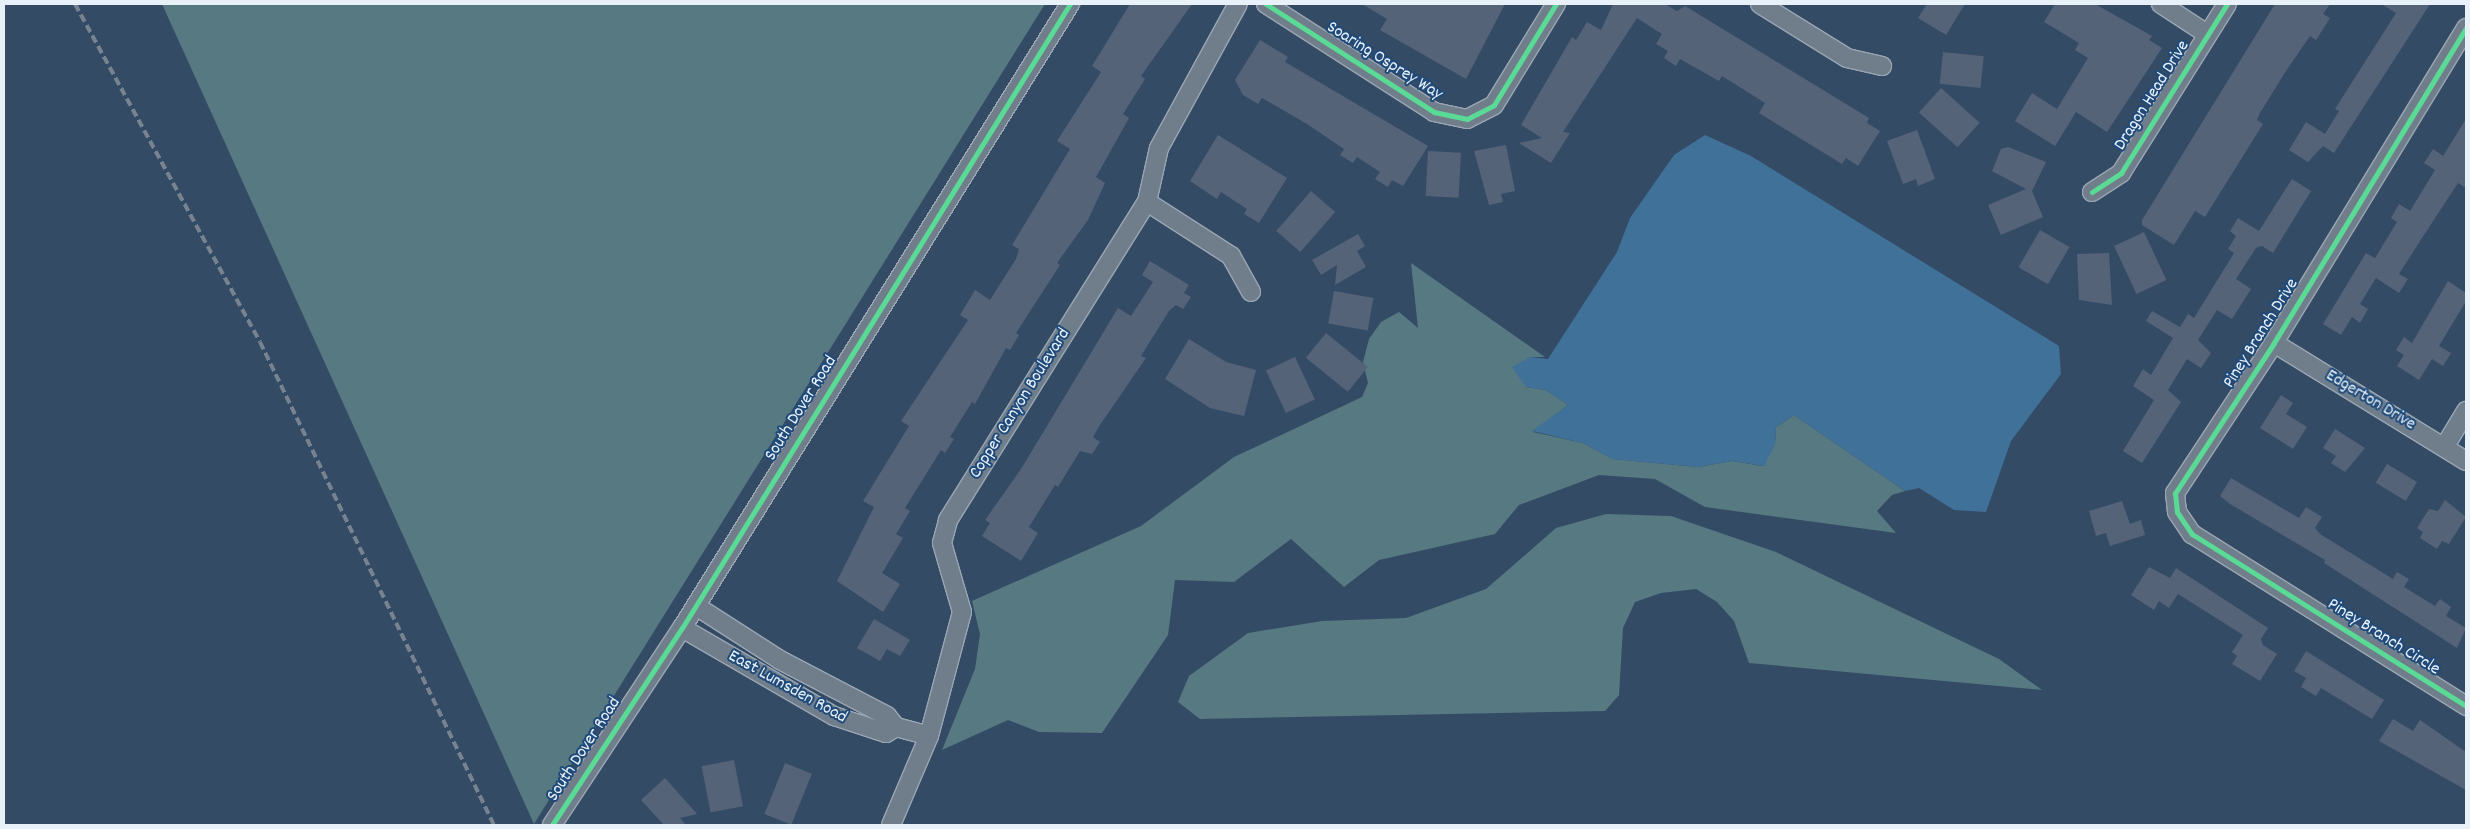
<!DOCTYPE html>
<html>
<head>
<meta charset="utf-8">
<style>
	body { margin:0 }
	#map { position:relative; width:2470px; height:829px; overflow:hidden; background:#344b65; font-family:Dekko,sans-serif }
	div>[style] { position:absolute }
	.green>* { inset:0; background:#567982 }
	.water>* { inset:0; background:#407199 }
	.building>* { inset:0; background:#546378; transform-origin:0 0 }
	.roads { filter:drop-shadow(1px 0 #9aa6b3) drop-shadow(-1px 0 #9aa6b3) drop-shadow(0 1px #9aa6b3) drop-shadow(0 -1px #9aa6b3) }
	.minor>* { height:18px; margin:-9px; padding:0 9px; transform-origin:9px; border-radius:9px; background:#707e8c }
	.rail>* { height:4px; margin-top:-2px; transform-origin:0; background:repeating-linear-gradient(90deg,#778390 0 8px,transparent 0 12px) }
	.cycleway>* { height:5px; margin:-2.5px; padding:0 2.5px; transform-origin:2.5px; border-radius:2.5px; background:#5adb95 }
	span { translate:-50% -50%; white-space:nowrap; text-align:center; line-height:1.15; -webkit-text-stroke:4px #1f4a7a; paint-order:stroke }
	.street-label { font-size:18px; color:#e8f1f8 }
	.frame { position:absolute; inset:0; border:5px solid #e8f1f8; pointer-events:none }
</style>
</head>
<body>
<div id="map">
	<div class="green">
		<div style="clip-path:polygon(162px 4px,1045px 4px,534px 824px)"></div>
		<div style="clip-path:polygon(1411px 263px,1545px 357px,1530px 357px,1526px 387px,1546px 390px,1568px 405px,1533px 432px,1583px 443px,1613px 459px,1698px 467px,1732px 461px,1763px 466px,1775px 444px,1776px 427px,1794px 415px,1905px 491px,1892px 495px,1877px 511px,1896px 533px,1705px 507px,1655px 479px,1599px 475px,1519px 505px,1495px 534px,1379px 560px,1344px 587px,1291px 539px,1234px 582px,1175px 580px,1168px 635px,1102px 733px,1039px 732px,1008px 720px,942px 750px,975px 669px,980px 634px,972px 601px,1141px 526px,1234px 457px,1362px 397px,1368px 383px,1363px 362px,1369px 339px,1381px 322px,1399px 312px,1418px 328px)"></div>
		<div style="clip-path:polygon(1606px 514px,1671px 516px,1776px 552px,1999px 659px,2042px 690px,1749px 663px,1734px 621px,1717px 602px,1696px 589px,1661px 593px,1635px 602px,1623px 628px,1619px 695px,1605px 711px,1200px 719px,1178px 702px,1189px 676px,1248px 633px,1322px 621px,1406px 618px,1486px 589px,1556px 528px)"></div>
	</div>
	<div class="water">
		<div style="clip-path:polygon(1705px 135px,1751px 156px,2059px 346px,2061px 374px,2011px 441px,1986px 512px,1954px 510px,1919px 488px,1905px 491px,1794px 415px,1776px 427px,1775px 444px,1764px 466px,1732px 461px,1698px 467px,1613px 459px,1583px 443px,1532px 431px,1568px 405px,1546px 390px,1526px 387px,1512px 367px,1530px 357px,1548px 359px,1617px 252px,1630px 218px,1674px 155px)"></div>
	</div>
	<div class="building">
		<div style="clip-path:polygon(1130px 4px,1192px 4px,1141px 76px,1145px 79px,1123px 114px,1129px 118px,1096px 177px,1105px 183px,1088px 220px,1057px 263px,1060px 265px,1016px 333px,1019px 335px,1010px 350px,1006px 348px,975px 404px,972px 402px,950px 437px,954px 439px,945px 453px,941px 450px,905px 508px,910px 511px,896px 534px,903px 538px,882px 573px,900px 584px,883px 612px,837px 581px,874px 507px,863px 501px,909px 426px,901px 421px,968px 320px,960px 315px,975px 290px,990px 300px,1016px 259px,1019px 249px,1012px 245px,1070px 149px,1057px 141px,1101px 72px,1092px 66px)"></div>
		<div style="clip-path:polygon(1362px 4px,1505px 4px,1466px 79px,1380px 30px,1387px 19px)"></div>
		<div style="clip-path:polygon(1613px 4px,1665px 4px,1677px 11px,1685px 6px,1869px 118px,1867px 123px,1880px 131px,1858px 166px,1846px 158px,1842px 164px,1759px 113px,1765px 103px,1722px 76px,1719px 81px,1680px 59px,1676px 66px,1664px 58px,1668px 51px,1656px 44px,1662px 34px,1637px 18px,1563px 132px,1570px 133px,1551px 163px,1519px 143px,1542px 138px,1521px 125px,1572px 37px,1576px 40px,1587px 22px,1601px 30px)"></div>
		<div style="clip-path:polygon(1927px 4px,1965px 4px,1946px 35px,1918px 18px)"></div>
		<div style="clip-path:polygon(2055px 4px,2095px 4px,2152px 36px,2149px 40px,2162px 48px,2107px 132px,2076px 112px,2055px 146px,2015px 121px,2032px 93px,2057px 109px,2088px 58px,2075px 50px,2079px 43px,2044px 22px)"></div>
		<div style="clip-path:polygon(2275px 4px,2330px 4px,2323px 14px,2330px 18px,2316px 40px,2310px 36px,2284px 74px,2260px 113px,2257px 120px,2263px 124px,2205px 217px,2195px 211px,2174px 245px,2142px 225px,2142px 220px)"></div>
		<div style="clip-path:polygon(2381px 4px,2430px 4px,2334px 153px,2323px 146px,2308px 162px,2289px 150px,2306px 122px,2325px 134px,2339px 111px,2335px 109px,2396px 13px)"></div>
		<div style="clip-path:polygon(1260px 40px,1288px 57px,1285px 62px,1428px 146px,1403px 186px,1392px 180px,1388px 187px,1375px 179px,1380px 172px,1357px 157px,1353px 163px,1340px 155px,1344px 149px,1307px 124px,1262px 98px,1258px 104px,1243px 95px,1235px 80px)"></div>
		<div style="left:1943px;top:52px;width:41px;height:32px;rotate:6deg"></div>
		<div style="left:1941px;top:88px;width:52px;height:33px;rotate:42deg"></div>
		<div style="clip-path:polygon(2466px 119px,2466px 188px,2458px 183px,2422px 238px,2399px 274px,2408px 279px,2399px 293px,2376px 278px,2360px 304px,2368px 309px,2360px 323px,2352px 317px,2341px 335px,2323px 324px,2366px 253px,2375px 258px,2397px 222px,2391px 218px,2399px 204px,2410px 211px,2435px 170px,2424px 163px,2433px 149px,2443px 156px)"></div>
		<div style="clip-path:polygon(1917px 130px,1935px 179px,1918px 186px,1916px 179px,1903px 184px,1887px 141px)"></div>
		<div style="clip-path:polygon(1218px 135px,1287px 178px,1259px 223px,1244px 214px,1247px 209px,1221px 192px,1217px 199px,1190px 181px)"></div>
		<div style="clip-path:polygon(1506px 145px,1515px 191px,1501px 194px,1503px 202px,1489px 205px,1474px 151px)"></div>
		<div style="clip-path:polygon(2008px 147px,2046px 162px,2032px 191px,2043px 217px,2001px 235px,1988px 205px,2026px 189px,1992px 171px,2001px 149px)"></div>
		<div style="left:1428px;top:151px;width:33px;height:45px;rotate:3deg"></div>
		<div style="clip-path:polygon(2292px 179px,2311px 191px,2273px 253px,2262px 246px,2256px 248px,2236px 279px,2251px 289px,2232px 319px,2217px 310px,2198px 340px,2211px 353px,2201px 368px,2187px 359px,2168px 390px,2181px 402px,2142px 463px,2123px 451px,2154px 400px,2133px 386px,2143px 369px,2151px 375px,2173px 338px,2146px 321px,2152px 311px,2180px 327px,2188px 314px,2194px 318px,2234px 253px,2228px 249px,2236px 236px,2230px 231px,2238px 218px,2259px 231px)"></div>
		<div style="left:1311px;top:191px;width:32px;height:53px;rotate:41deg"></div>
		<div style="left:2040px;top:230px;width:34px;height:43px;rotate:30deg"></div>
		<div style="left:2144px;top:232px;width:53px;height:33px;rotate:65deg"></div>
		<div style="clip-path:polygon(1358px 234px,1365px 246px,1357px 251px,1366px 267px,1335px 285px,1337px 265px,1321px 275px,1312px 260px)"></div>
		<div style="clip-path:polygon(2109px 253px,2112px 305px,2079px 300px,2077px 254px)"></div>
		<div style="clip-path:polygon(1150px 261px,1189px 285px,1184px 293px,1191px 297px,1183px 309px,1176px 305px,1169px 311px,1141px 356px,1146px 358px,1100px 425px,1093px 437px,1100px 442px,1092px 454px,1080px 451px,1058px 487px,1055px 485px,1029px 527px,1038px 533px,1021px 561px,982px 536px,990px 523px,985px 520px,1021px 469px,1118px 308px,1131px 316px,1153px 282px,1142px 275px)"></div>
		<div style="clip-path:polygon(2448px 281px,2466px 293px,2466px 301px,2439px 346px,2451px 353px,2443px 366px,2432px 359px,2419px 380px,2397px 366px,2404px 355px,2396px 350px,2404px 337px,2412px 343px)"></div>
		<div style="left:1334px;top:291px;width:40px;height:33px;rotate:10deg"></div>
		<div style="left:1326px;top:333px;width:54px;height:32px;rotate:39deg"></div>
		<div style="clip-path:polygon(1189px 339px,1226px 362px,1256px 370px,1244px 416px,1210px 408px,1165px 379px)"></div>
		<div style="left:1295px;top:357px;width:47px;height:32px;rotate:65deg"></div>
		<div style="clip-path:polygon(2281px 395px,2293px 403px,2286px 414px,2307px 427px,2293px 449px,2260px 428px)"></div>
		<div style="clip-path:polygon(2335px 429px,2365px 448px,2345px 472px,2331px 463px,2336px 456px,2323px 448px)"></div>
		<div style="left:2387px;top:464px;width:35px;height:22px;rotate:31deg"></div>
		<div style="clip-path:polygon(2231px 478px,2299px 518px,2306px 507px,2322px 517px,2315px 528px,2320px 534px,2393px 579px,2397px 572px,2409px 579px,2404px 587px,2435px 606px,2440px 599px,2451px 607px,2446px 616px,2466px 628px,2457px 648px,2324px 563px,2325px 560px,2230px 504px,2220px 496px)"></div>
		<div style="clip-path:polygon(2445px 500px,2466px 517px,2449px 544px,2442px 541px,2437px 549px,2420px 538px,2423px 532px,2417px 528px,2429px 509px,2438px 511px)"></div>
		<div style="clip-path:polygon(2122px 501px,2130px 524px,2141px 520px,2145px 535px,2110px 546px,2106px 533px,2096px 536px,2089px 511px)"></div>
		<div style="clip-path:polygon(2149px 567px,2170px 578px,2176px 568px,2268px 628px,2261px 639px,2263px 645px,2277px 654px,2260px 681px,2232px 664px,2237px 656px,2232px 652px,2243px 635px,2178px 594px,2169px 608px,2159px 601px,2154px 610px,2131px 595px)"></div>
		<div style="clip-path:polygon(874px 619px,910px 640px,900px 656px,887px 649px,880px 661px,857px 648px)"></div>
		<div style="clip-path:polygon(2306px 651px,2384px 700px,2372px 719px,2321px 688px,2316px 696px,2301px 687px,2306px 678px,2294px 671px)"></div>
		<div style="clip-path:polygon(2393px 719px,2413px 731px,2420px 720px,2466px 752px,2466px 790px,2379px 741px)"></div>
		<div style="left:734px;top:760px;width:47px;height:33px;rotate:79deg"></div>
		<div style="left:785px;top:763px;width:29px;height:55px;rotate:22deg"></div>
		<div style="clip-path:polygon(665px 778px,697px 814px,680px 818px,686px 825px,664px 825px,641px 800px)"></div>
	</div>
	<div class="roads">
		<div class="minor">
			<div style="left:1266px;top:4px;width:200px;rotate:32.7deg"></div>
			<div style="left:1434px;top:112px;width:34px;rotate:12deg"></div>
			<div style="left:1467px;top:119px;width:30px;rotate:-27deg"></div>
			<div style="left:1494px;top:105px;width:119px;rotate:-58.5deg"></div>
			<div style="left:1760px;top:4px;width:102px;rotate:31.8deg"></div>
			<div style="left:1847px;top:58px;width:36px;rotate:13deg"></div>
			<div style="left:2161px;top:4px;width:55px;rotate:33.1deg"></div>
			<div style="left:2466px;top:28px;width:369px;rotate:121.4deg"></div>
			<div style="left:2274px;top:343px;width:180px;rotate:123.4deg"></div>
			<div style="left:2175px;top:493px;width:19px;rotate:84deg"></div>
			<div style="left:2177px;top:512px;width:27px;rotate:56deg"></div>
			<div style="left:2192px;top:534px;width:324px;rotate:32.1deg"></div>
			<div style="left:2092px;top:192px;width:35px;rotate:-33deg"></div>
			<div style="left:2121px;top:173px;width:199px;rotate:-57.9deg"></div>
			<div style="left:1147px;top:202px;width:100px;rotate:32.7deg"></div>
			<div style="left:1231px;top:256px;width:41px;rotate:60.9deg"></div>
			<div style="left:2274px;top:343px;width:225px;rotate:31.6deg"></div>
			<div style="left:2445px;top:446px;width:41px;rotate:-59deg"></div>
			<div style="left:696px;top:606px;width:100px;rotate:32.7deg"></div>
			<div style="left:780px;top:660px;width:121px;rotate:27.6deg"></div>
			<div style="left:887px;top:716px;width:14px;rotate:51deg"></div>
			<div style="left:896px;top:727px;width:34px;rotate:15deg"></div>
			<div style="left:682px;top:628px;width:176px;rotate:30.1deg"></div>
			<div style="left:834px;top:716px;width:55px;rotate:18.1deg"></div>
			<div style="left:886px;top:733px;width:12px;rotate:-31deg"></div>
			<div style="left:552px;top:825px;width:236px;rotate:-56.6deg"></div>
			<div style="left:682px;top:628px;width:735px;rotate:-58.13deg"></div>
			<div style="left:891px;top:825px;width:97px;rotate:-66.9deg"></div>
			<div style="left:929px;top:736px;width:128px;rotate:-75.1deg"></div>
			<div style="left:962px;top:612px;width:72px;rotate:-106.2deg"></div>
			<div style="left:942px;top:543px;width:24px;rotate:-75deg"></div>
			<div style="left:948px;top:520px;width:375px;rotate:-58deg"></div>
			<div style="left:1147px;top:202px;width:55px;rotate:-77.5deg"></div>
			<div style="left:1159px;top:148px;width:164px;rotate:-61.3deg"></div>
		</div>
	</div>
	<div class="rail">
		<div style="left:75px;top:4px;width:385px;rotate:61.3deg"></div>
		<div style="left:260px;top:342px;width:537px;rotate:64.15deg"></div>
	</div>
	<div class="cycleway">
		<div style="left:1266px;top:4px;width:200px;rotate:32.7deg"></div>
		<div style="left:1434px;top:112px;width:34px;rotate:12deg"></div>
		<div style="left:1467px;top:119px;width:30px;rotate:-27deg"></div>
		<div style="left:1494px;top:105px;width:119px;rotate:-58.5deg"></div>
		<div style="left:2466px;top:28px;width:369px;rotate:121.4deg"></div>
		<div style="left:2274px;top:343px;width:180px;rotate:123.4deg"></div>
		<div style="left:2175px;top:493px;width:19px;rotate:84deg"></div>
		<div style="left:2177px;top:512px;width:27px;rotate:56deg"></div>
		<div style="left:2192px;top:534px;width:324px;rotate:32.1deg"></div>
		<div style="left:2092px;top:192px;width:35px;rotate:-33deg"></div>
		<div style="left:2121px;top:173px;width:199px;rotate:-57.9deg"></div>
		<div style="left:552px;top:825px;width:236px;rotate:-56.6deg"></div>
		<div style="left:682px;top:628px;width:735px;rotate:-58.13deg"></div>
	</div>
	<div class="street-label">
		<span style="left:1384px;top:62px;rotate:32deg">Soaring Osprey Way</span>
		<span style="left:2153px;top:96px;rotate:-58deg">Dragon Head Drive</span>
		<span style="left:2262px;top:334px;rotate:-58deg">Piney Branch Drive</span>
		<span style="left:2370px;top:401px;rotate:31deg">Edgerton Drive</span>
		<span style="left:1021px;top:404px;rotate:-58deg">Copper Canyon Boulevard</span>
		<span style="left:802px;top:409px;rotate:-58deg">South Dover Road</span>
		<span style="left:2383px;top:638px;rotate:32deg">Piney Branch Circle</span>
		<span style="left:787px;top:688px;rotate:29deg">East Lumsden Road</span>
		<span style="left:585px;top:750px;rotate:-57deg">South Dover Road</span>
	</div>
	<div class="frame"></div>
</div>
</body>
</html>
